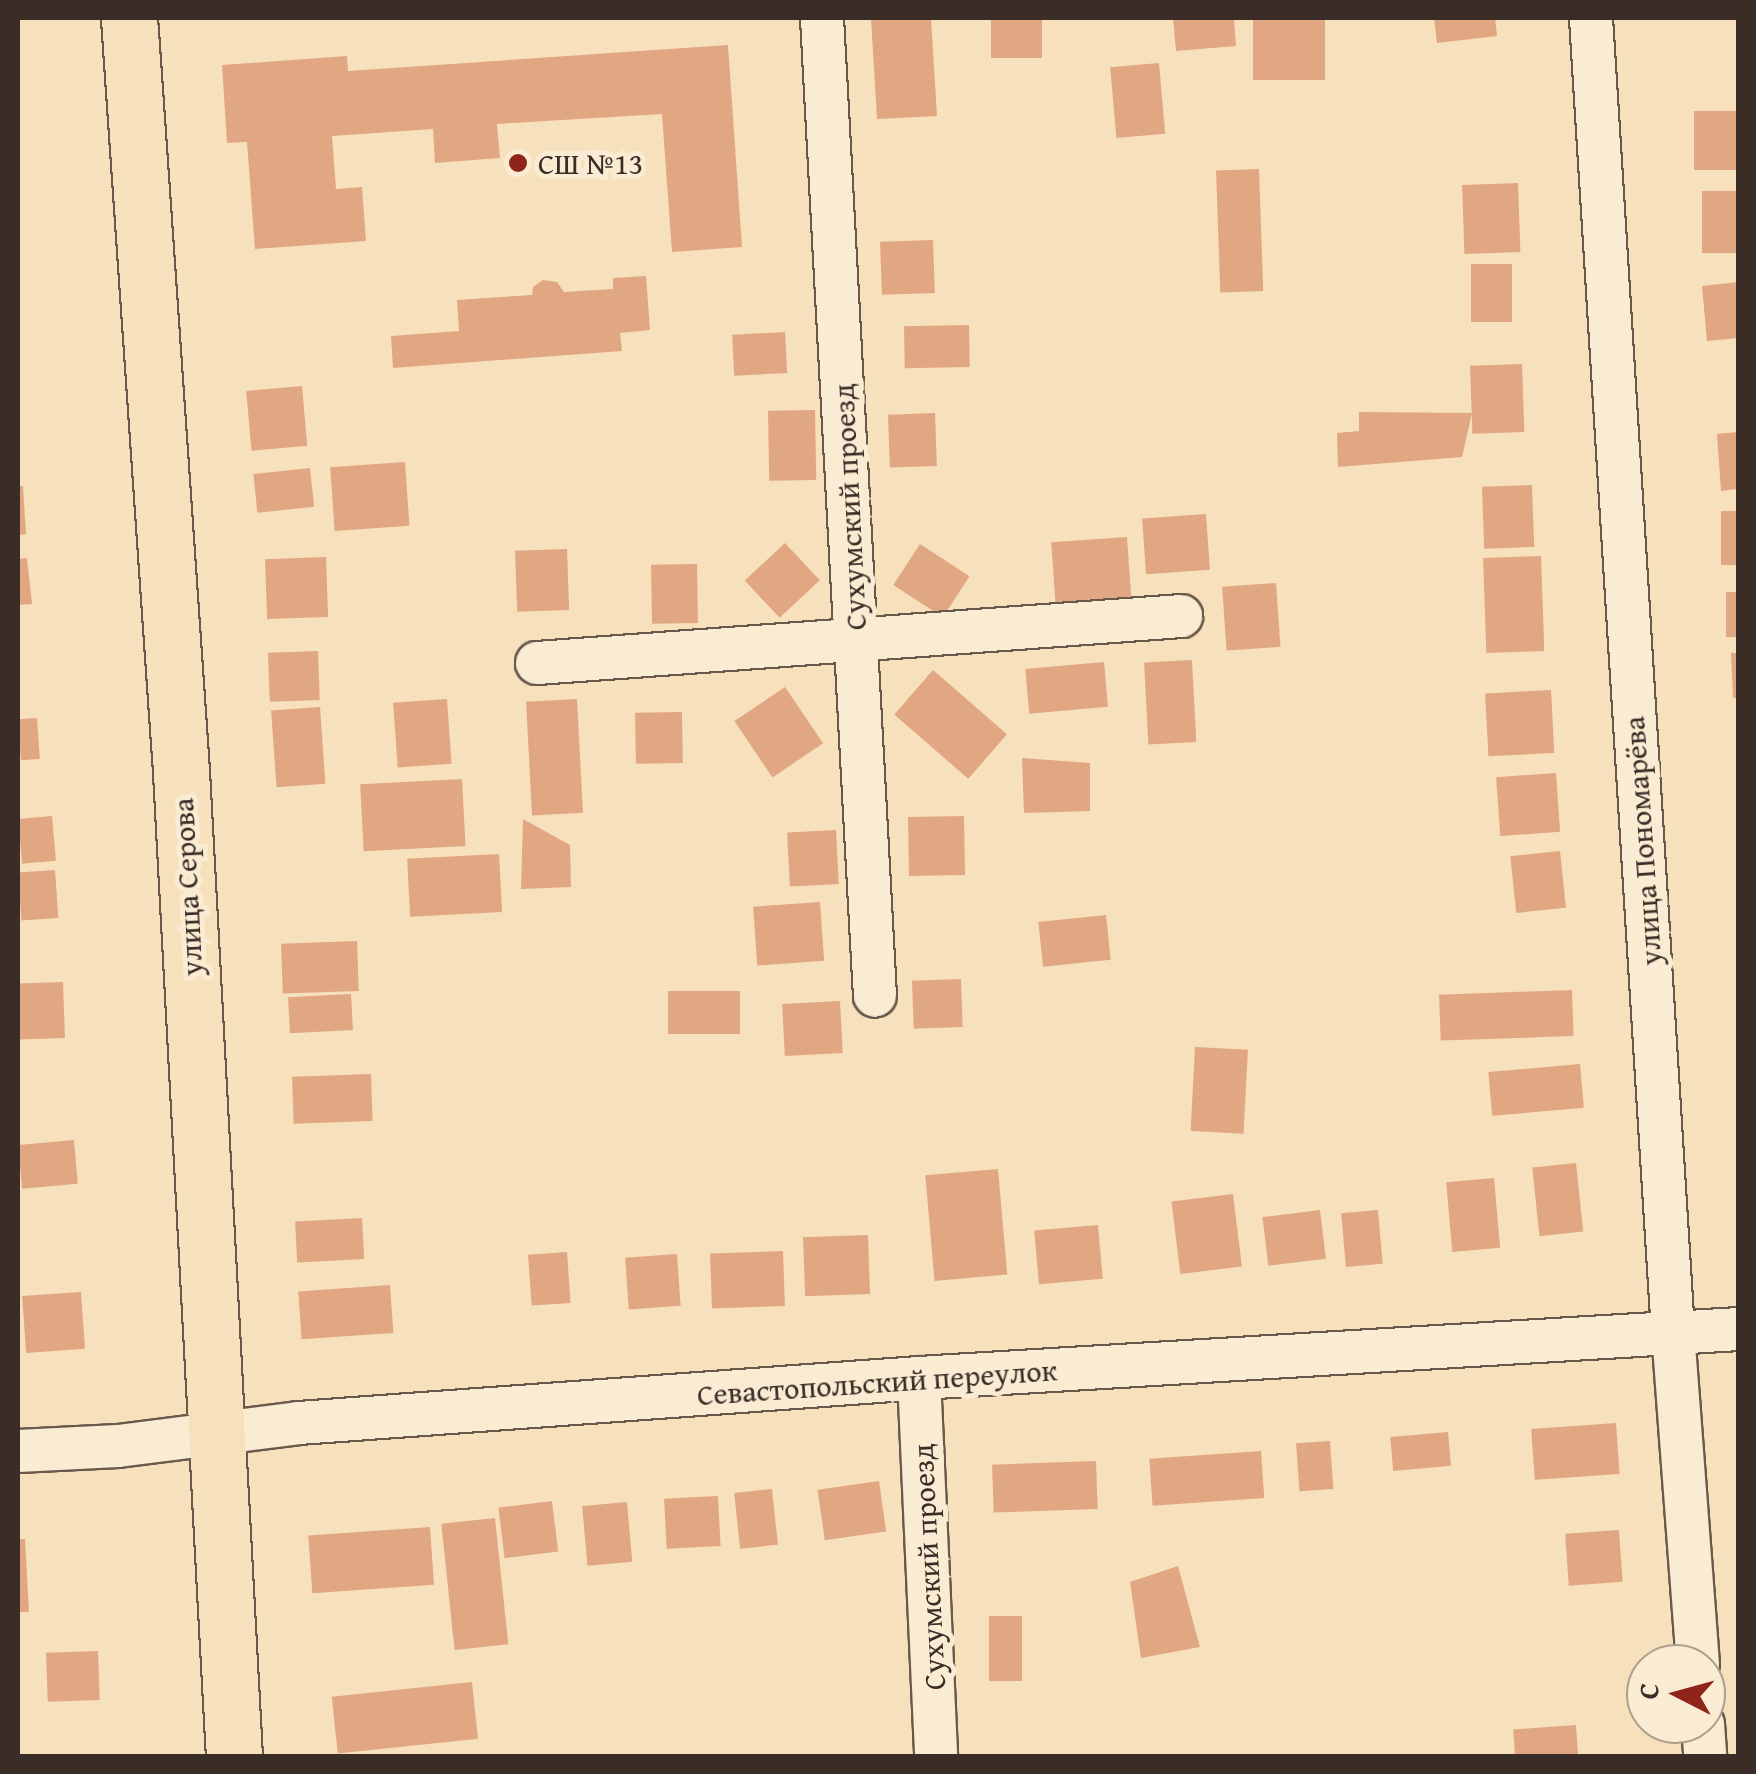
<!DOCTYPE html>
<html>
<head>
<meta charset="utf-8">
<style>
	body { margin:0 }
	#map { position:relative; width:1756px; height:1774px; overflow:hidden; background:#f7e0bc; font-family:"Gentium Book Plus",serif }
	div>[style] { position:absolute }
	.building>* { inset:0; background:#e1a783; transform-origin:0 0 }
	.roads { filter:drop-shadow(2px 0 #69594c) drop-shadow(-2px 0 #69594c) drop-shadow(0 2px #69594c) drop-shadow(0 -2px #69594c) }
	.minor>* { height:42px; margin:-21px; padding:0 21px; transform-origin:21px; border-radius:21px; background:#faebd3 }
	.major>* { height:55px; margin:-27.5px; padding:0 27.5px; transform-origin:27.5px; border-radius:27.5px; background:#f7e0bc }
	.dots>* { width:28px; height:28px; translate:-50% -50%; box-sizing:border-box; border:5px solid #faebd3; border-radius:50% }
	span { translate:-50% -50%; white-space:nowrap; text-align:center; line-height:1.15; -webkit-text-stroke:10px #faebd3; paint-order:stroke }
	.poi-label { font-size:30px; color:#3a2c26 }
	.left { translate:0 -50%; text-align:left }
	.street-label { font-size:30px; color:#3a2c26 }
	.frame { position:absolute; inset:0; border:20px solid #3a2c26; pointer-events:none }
	.north { position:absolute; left:1626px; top:1644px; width:100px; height:100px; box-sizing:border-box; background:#faebd3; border:2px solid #ad9f8e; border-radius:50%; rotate:276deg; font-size:28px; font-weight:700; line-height:40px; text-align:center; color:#3a2c26 }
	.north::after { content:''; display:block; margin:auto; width:35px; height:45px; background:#8f2418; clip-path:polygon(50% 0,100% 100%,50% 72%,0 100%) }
</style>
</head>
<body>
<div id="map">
	<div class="building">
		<div style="clip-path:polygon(903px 18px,931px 18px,937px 116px,877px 119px,871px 19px)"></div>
		<div style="left:991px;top:18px;width:51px;height:40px"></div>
		<div style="clip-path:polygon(1173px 18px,1234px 18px,1236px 46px,1176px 51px)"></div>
		<div style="left:1253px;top:18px;width:72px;height:62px"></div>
		<div style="clip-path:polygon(1434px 18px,1495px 18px,1497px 36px,1437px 43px)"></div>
		<div style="clip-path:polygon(728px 45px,742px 247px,672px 252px,662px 114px,497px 124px,500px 158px,435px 163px,433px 129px,332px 136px,336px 189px,362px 187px,366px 241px,255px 249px,247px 142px,227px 143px,222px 65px,347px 56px,348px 71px)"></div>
		<div style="left:1159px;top:63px;width:71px;height:49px;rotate:85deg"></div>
		<div style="left:1738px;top:111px;width:59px;height:44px;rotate:90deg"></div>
		<div style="left:1259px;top:169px;width:122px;height:43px;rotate:88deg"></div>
		<div style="left:1518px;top:183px;width:69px;height:56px;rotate:88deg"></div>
		<div style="left:1738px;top:191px;width:62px;height:36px;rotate:90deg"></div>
		<div style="left:933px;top:240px;width:53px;height:53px;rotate:88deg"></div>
		<div style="left:1471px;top:264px;width:41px;height:58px"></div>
		<div style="clip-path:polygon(646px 276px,650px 330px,620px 333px,622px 351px,393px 368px,391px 336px,459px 331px,457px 300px,532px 295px,533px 287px,543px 280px,557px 282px,564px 292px,613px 289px,613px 278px)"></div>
		<div style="clip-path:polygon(1738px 282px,1738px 338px,1707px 341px,1702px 286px)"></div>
		<div style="left:969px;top:325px;width:42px;height:65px;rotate:89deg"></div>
		<div style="left:785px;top:332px;width:41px;height:53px;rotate:87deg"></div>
		<div style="left:1522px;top:364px;width:68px;height:52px;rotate:88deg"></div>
		<div style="left:302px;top:386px;width:60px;height:56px;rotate:85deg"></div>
		<div style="left:815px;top:410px;width:70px;height:47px;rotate:89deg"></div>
		<div style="clip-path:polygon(1359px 412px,1472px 413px,1462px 457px,1338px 467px,1337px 433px,1359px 431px)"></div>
		<div style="left:935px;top:413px;width:53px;height:47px;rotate:88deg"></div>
		<div style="clip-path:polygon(1738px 432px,1738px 489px,1721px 491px,1717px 434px)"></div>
		<div style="left:405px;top:462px;width:64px;height:75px;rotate:86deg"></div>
		<div style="left:310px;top:468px;width:39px;height:57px;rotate:84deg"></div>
		<div style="left:1532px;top:485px;width:62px;height:50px;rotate:88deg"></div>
		<div style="clip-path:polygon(18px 486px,23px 486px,26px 534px,18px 535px)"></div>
		<div style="left:1721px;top:511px;width:17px;height:54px"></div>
		<div style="left:1206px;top:514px;width:56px;height:64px;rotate:86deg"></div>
		<div style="left:1127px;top:537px;width:60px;height:76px;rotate:86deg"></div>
		<div style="left:785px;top:543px;width:51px;height:55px;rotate:47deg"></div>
		<div style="left:920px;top:544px;width:59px;height:49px;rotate:33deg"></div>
		<div style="left:567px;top:549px;width:61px;height:52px;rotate:88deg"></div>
		<div style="left:1541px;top:556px;width:95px;height:58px;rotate:88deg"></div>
		<div style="left:326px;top:557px;width:60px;height:61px;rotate:88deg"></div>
		<div style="clip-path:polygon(27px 558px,32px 604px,18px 605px,18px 559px)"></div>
		<div style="left:697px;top:564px;width:59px;height:46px;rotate:89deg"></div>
		<div style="left:1276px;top:583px;width:64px;height:54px;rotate:86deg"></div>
		<div style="left:1726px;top:592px;width:12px;height:45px"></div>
		<div style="left:318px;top:651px;width:49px;height:50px;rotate:88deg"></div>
		<div style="clip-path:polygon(1731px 653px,1738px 653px,1738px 698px,1733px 698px)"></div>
		<div style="left:1192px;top:660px;width:82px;height:48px;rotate:87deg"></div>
		<div style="left:1104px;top:662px;width:45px;height:79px;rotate:85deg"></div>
		<div style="left:933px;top:670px;width:98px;height:59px;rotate:41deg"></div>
		<div style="left:785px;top:687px;width:68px;height:61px;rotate:56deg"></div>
		<div style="left:1551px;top:690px;width:63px;height:66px;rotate:87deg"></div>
		<div style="left:447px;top:699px;width:65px;height:54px;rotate:86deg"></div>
		<div style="left:577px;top:699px;width:114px;height:51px;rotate:87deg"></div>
		<div style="left:320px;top:707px;width:77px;height:49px;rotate:86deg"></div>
		<div style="left:682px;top:712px;width:51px;height:47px;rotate:89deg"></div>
		<div style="left:37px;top:718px;width:41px;height:19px;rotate:86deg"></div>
		<div style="clip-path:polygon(1022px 758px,1090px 763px,1090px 811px,1024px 813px)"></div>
		<div style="left:1556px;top:773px;width:59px;height:60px;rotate:86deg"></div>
		<div style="left:462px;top:779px;width:67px;height:102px;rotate:87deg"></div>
		<div style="left:52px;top:816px;width:45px;height:34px;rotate:85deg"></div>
		<div style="left:964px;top:816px;width:59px;height:56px;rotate:89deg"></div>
		<div style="clip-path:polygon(523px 819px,570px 845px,571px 887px,521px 889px)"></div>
		<div style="left:836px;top:830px;width:54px;height:49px;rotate:87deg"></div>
		<div style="left:1560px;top:851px;width:57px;height:50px;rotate:84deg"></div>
		<div style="left:499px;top:854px;width:58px;height:92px;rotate:87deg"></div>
		<div style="left:55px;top:870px;width:48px;height:37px;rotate:86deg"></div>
		<div style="left:820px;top:902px;width:59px;height:67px;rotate:86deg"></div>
		<div style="left:1106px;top:915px;width:45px;height:68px;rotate:84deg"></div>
		<div style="left:357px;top:941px;width:50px;height:76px;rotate:88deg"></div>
		<div style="left:961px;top:979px;width:48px;height:49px;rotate:88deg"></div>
		<div style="left:63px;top:982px;width:56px;height:45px;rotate:88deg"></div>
		<div style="left:1572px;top:990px;width:46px;height:133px;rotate:88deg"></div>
		<div style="left:740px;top:991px;width:43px;height:72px;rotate:90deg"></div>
		<div style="left:351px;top:994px;width:36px;height:63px;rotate:87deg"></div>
		<div style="left:840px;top:1001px;width:52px;height:58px;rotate:87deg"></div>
		<div style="left:1195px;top:1047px;width:53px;height:84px;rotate:3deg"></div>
		<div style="left:1580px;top:1064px;width:44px;height:92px;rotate:85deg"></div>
		<div style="left:371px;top:1074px;width:47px;height:79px;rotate:88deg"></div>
		<div style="left:74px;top:1140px;width:44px;height:56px;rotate:85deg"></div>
		<div style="left:1576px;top:1163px;width:69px;height:44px;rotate:84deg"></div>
		<div style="left:998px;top:1169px;width:106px;height:73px;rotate:85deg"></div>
		<div style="left:1494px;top:1178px;width:70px;height:48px;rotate:85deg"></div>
		<div style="left:1233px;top:1194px;width:73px;height:62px;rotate:83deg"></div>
		<div style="left:1320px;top:1210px;width:49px;height:58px;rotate:83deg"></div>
		<div style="left:1378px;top:1210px;width:54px;height:37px;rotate:85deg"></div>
		<div style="left:362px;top:1218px;width:41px;height:67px;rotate:87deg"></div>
		<div style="left:1098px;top:1225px;width:54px;height:64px;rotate:85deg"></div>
		<div style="left:868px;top:1235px;width:59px;height:65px;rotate:88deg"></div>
		<div style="left:783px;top:1251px;width:55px;height:73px;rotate:88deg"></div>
		<div style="left:567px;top:1252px;width:51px;height:39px;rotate:86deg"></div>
		<div style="left:677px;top:1254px;width:52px;height:52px;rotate:86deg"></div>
		<div style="left:390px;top:1285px;width:48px;height:92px;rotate:86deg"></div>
		<div style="left:81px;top:1292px;width:57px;height:59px;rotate:86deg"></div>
		<div style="left:1616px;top:1423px;width:51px;height:85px;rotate:86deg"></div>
		<div style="left:1448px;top:1432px;width:34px;height:58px;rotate:85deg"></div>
		<div style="left:1330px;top:1441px;width:48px;height:34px;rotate:86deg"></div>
		<div style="left:1261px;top:1451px;width:47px;height:112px;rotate:86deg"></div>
		<div style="left:1096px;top:1461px;width:48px;height:104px;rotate:88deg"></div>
		<div style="left:879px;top:1481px;width:51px;height:62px;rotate:82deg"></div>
		<div style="left:772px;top:1489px;width:56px;height:38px;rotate:84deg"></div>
		<div style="left:718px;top:1496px;width:50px;height:54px;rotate:87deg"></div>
		<div style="left:552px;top:1501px;width:51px;height:54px;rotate:83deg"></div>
		<div style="left:627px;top:1502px;width:60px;height:45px;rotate:85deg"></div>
		<div style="left:495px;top:1518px;width:127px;height:54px;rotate:84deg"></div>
		<div style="left:430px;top:1527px;width:58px;height:122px;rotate:86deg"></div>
		<div style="left:1619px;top:1530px;width:52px;height:54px;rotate:86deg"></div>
		<div style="clip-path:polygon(18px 1539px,25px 1539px,29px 1612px,18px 1612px)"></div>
		<div style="clip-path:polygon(1178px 1566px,1200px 1647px,1141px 1658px,1130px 1582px)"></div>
		<div style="left:989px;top:1616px;width:33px;height:65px"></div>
		<div style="left:98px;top:1651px;width:49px;height:52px;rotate:88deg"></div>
		<div style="left:472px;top:1682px;width:57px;height:141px;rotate:84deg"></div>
		<div style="left:1576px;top:1725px;width:31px;height:63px;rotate:86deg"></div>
	</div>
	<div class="roads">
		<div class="minor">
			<div style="left:822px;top:18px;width:979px;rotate:86.9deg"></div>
			<div style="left:1591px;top:18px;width:1317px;rotate:86.43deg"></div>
			<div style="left:1673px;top:1332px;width:333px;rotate:85.7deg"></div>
			<div style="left:537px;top:663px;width:646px;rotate:-4.17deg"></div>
			<div style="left:919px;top:1378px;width:378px;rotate:87.4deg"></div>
			<div style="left:18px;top:1451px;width:100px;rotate:-2.9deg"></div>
			<div style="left:118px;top:1446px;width:182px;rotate:-7.2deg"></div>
			<div style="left:299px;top:1423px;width:622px;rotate:-4.15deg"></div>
			<div style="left:919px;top:1378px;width:820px;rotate:-3.42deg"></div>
			<div style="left:1703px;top:1724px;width:32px;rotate:86deg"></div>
		</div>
		<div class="major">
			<div style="left:129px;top:18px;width:756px;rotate:86.05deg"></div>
			<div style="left:181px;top:772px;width:985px;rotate:86.92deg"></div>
		</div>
	</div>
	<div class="dots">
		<div style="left:518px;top:163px;background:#8f2418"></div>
	</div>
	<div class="poi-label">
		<span class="left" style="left:538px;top:163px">СШ №13</span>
	</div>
	<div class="street-label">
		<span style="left:849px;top:507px;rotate:-93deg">Сухумский проезд</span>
		<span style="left:1642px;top:841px;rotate:-94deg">улица Пономарёва</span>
		<span style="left:187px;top:887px;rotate:-93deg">улица Серова</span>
		<span style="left:877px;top:1382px;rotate:-4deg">Севастопольский переулок</span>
		<span style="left:928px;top:1567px;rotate:-93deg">Сухумский проезд</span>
	</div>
	<div class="frame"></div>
	<div class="north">С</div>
</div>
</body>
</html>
